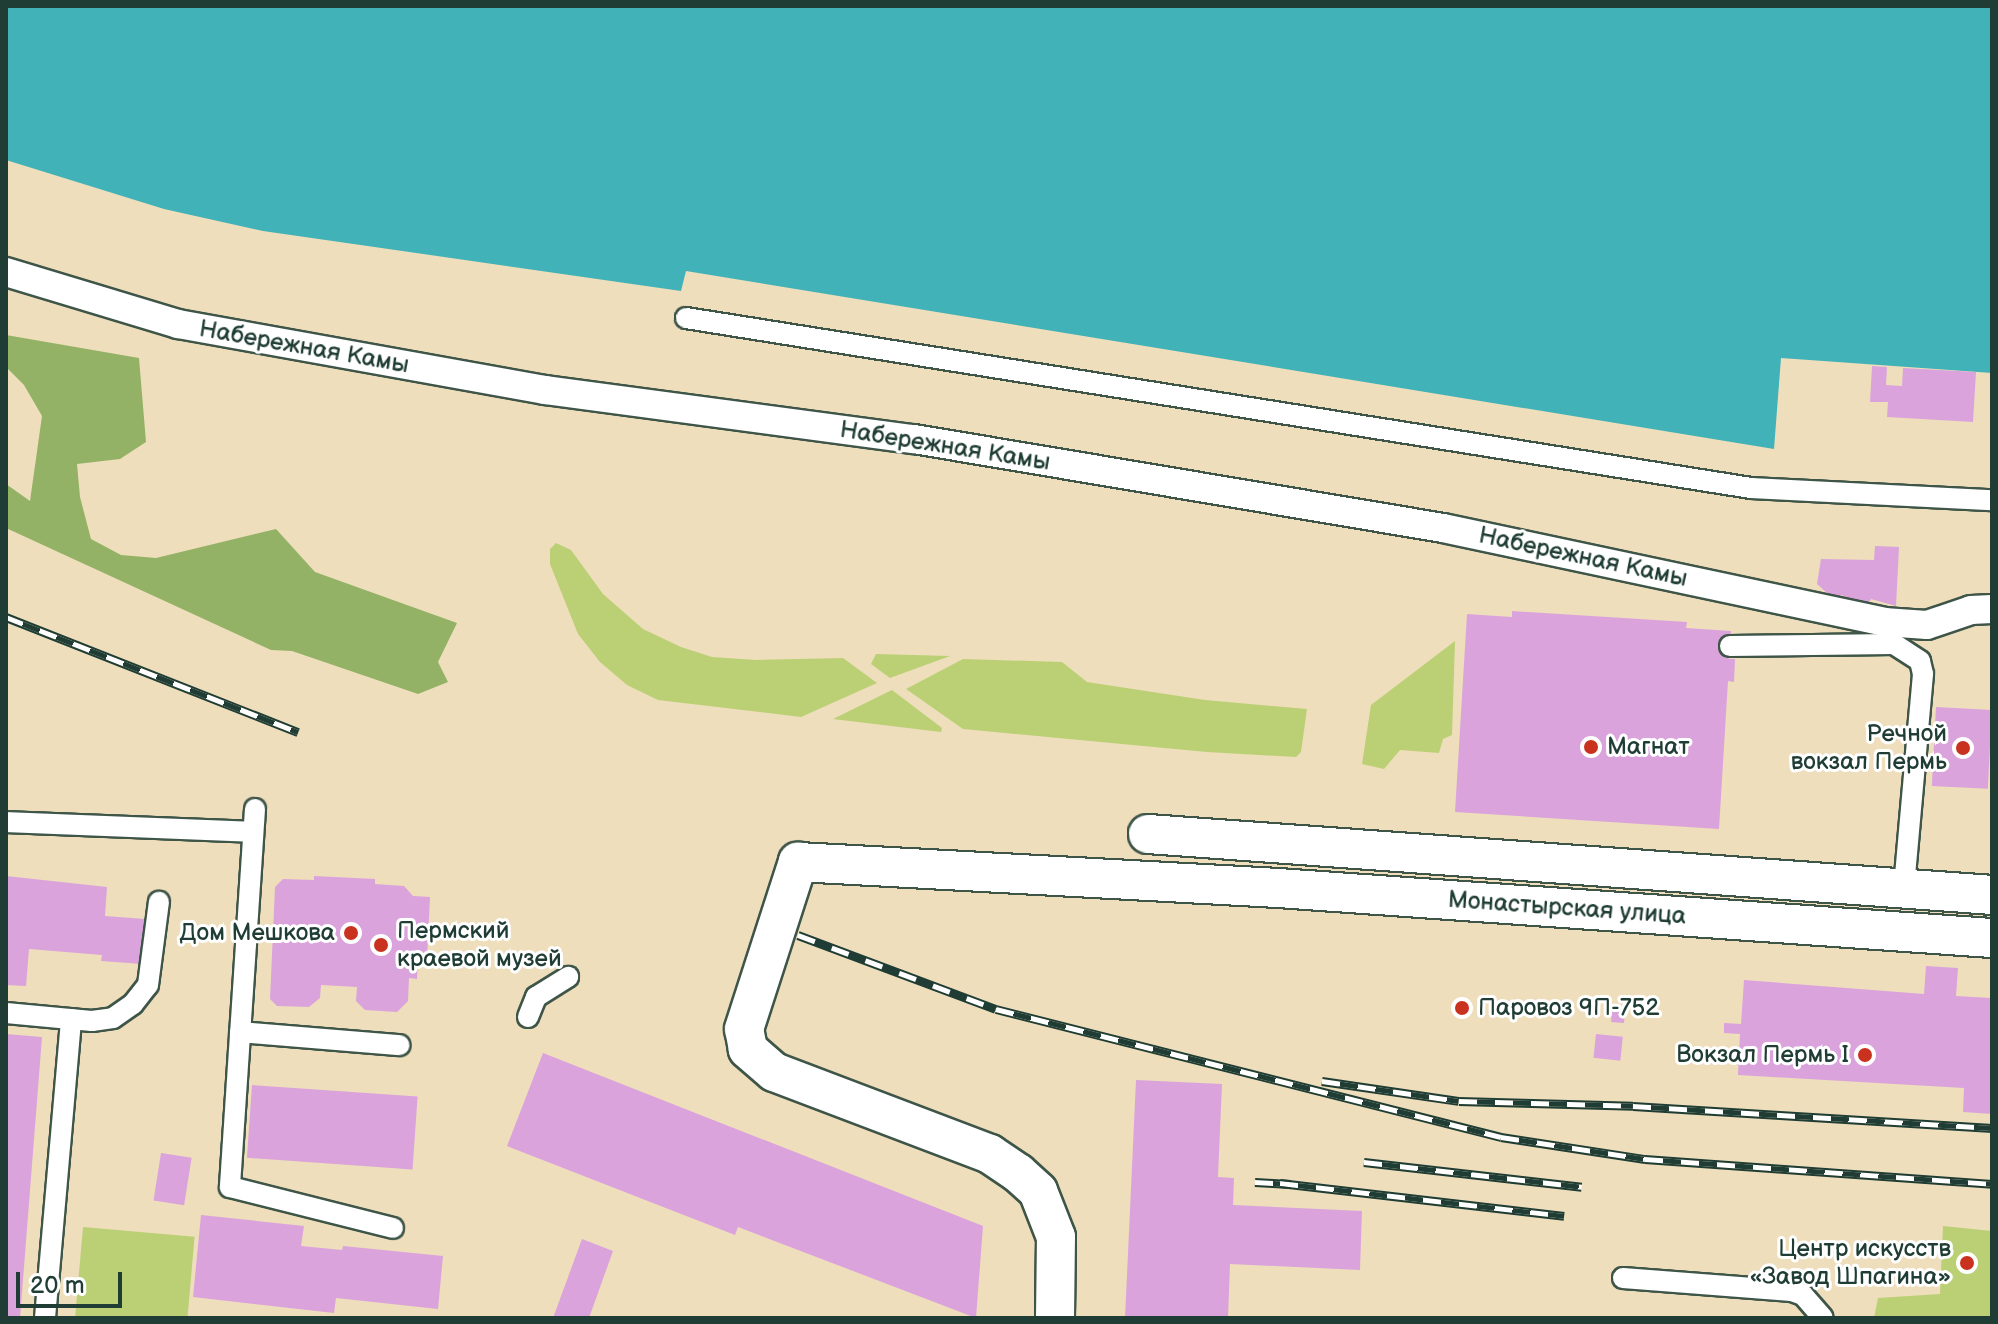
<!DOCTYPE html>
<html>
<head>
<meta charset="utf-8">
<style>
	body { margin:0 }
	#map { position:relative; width:1998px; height:1324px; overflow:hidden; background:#eedebc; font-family:"Balsamiq Sans",sans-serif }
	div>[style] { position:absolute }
	.green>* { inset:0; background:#bbd075; transform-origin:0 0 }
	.forest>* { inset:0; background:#94b266 }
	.water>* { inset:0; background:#41b2b8 }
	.building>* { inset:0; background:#daa3dc; transform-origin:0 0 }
	.roads { filter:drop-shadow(2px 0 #3e5548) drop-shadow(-2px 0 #3e5548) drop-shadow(0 2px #3e5548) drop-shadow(0 -2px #3e5548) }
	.service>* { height:20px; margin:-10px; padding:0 10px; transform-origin:10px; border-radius:10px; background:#fff }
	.pedestrian>* { height:28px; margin:-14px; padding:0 14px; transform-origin:14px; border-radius:14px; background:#fff }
	.minor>* { height:38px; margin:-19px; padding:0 19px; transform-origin:19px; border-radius:19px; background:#fff }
	.rail>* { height:9px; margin-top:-4.5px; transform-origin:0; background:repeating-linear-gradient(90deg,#fff 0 18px,#1f3d34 0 36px); box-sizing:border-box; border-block:2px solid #1f3d34 }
	.dots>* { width:22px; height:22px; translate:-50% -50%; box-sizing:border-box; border:4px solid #fff; border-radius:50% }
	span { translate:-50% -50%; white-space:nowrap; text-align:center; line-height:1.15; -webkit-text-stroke:6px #fff; paint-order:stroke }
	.street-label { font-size:24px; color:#1f3d34 }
	.poi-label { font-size:24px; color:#1f3d34 }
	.right { translate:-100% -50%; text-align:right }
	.left { translate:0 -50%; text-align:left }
	.frame { position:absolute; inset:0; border:8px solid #1f3d34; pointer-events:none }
	.scale { position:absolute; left:16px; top:1272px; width:106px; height:36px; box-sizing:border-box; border:4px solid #1f3d34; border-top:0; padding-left:10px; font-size:24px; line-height:28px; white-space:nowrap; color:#1f3d34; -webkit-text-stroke:6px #fff; paint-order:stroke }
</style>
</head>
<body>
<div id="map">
	<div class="green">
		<div style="clip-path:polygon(556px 543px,571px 550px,603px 594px,643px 629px,681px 647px,712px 657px,756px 660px,843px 658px,877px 683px,801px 717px,658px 700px,627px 685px,600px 662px,578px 634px,550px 564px,550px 549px)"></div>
		<div style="clip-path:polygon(1455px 641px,1452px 735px,1443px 739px,1439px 753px,1400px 750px,1384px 769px,1362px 764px,1371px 705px)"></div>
		<div style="clip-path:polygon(876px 654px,950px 656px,890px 678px,871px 664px)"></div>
		<div style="clip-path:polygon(963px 659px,1062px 662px,1087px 682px,1205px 700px,1307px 709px,1301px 752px,1296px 757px,1207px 752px,963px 729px,906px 689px)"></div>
		<div style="clip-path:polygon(892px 690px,942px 728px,941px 732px,833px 719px)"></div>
		<div style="clip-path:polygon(1943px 1226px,1992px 1231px,1992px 1318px,1874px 1318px,1878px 1298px,1940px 1294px)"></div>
		<div style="left:83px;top:1227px;width:112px;height:91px;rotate:5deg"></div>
	</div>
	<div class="forest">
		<div style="clip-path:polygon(6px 335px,139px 358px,146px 442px,120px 459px,77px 464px,80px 497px,91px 539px,121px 555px,156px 558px,276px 529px,315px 572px,457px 623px,438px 662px,448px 682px,418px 694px,292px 651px,271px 650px,6px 528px,6px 484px,30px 501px,42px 416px,24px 385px,6px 367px)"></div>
	</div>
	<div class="water">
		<div style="clip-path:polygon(6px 6px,1992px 6px,1992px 373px,1781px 358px,1774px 449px,686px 271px,681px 291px,263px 231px,164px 209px,6px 160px)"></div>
	</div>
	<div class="building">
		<div style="clip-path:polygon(1872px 366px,1887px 367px,1886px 385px,1902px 386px,1903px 368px,1976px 372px,1973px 422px,1887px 417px,1888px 402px,1870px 402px)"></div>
		<div style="clip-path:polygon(1875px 546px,1899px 547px,1896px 606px,1871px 599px,1867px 605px,1841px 595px,1836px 601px,1817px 584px,1821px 559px,1874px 560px)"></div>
		<div style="clip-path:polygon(1512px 611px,1687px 622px,1686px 628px,1731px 631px,1729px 659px,1735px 659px,1734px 682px,1728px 681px,1719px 829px,1455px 812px,1467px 614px,1512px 617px)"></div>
		<div style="left:1936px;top:707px;width:56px;height:79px;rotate:3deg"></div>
		<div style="clip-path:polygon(6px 876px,107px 887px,105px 916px,145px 919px,142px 964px,101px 961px,102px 955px,29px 949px,26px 986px,6px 985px)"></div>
		<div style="clip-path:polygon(314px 876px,375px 879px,375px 884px,404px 886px,413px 896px,430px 897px,427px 959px,418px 958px,417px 979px,409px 978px,408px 1001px,397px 1012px,365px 1010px,356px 1001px,357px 987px,321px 985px,320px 998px,309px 1007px,277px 1006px,270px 999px,275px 887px,283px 879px,314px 880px)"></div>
		<div style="clip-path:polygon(1926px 966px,1958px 968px,1956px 996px,1992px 998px,1992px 1114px,1963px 1112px,1964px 1088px,1738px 1075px,1740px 1034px,1724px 1033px,1724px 1023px,1741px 1024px,1744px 980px,1924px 994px)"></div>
		<div style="left:1612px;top:1009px;width:13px;height:13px;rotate:4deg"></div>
		<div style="clip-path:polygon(6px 1034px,42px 1037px,20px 1318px,6px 1318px)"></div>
		<div style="left:1596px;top:1034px;width:27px;height:24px;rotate:6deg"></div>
		<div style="clip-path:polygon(543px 1053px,983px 1226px,976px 1318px,738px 1227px,735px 1235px,507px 1146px)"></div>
		<div style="clip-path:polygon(1136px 1080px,1222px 1084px,1218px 1177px,1234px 1178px,1233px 1205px,1362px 1211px,1360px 1270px,1230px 1264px,1228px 1318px,1125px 1318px)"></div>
		<div style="left:252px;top:1085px;width:166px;height:73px;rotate:4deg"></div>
		<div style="left:161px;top:1153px;width:31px;height:48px;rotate:9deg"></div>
		<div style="clip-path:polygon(201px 1215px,304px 1226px,301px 1246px,342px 1250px,343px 1246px,443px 1256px,438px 1309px,336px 1298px,334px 1313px,193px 1297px)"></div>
		<div style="clip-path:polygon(582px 1239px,613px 1251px,589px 1318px,553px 1318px)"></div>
	</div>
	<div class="roads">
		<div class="service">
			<div style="left:686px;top:318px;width:1078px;rotate:9.07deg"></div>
			<div style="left:1751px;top:488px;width:241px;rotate:2.9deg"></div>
			<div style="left:1730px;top:646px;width:164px;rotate:-0.7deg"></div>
			<div style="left:1894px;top:644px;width:31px;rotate:33deg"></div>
			<div style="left:1920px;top:661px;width:13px;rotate:77deg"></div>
			<div style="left:1923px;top:674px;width:216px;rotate:95.1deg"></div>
			<div style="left:255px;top:809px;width:379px;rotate:93.8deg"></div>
			<div style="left:230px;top:1187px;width:168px;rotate:14.1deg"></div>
			<div style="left:6px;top:822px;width:247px;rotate:2.3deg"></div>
			<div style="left:6px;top:1013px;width:86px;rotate:5.3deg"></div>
			<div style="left:92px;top:1021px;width:21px;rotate:-8deg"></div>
			<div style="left:113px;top:1018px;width:24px;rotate:-35deg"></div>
			<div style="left:133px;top:1004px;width:24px;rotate:-52deg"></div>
			<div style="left:148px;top:985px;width:84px;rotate:-82.5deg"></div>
			<div style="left:528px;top:1017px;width:22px;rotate:-68deg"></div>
			<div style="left:536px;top:997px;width:38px;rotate:-32deg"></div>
			<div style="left:240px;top:1032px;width:160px;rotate:4.7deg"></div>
			<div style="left:1623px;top:1278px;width:169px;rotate:4.4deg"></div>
			<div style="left:1792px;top:1291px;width:12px;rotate:20deg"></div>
			<div style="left:1803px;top:1295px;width:30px;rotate:49deg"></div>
			<div style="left:45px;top:1318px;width:300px;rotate:-85deg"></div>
		</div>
		<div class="pedestrian">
			<div style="left:6px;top:272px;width:180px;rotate:16.8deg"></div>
			<div style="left:178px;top:324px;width:373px;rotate:10.2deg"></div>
			<div style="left:545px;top:390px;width:372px;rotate:7.6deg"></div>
			<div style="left:914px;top:439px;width:536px;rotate:9.55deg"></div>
			<div style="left:1443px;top:528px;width:451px;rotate:12deg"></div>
			<div style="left:1884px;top:622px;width:43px;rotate:4deg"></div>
			<div style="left:1927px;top:625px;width:46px;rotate:-18.8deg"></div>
			<div style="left:1971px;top:610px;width:21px;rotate:-3deg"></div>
		</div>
		<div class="minor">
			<div style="left:1148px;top:834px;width:846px;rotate:4.13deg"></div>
			<div style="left:1055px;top:1318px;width:81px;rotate:-89.3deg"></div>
			<div style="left:1056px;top:1237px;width:49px;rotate:-111.4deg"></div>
			<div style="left:1038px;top:1191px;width:27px;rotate:-138deg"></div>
			<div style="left:1018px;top:1173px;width:34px;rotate:-146deg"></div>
			<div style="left:990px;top:1154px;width:231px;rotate:-159.2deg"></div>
			<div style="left:774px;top:1072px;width:35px;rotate:-139deg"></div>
			<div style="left:748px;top:1049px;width:20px;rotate:-101deg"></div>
			<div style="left:744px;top:1029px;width:176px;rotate:-72.1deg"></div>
			<div style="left:798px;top:862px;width:481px;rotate:3.1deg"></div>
			<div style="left:1278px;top:888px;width:716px;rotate:4.01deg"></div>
		</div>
	</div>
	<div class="rail">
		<div style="left:6px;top:617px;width:314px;rotate:21.5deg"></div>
		<div style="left:798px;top:935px;width:211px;rotate:20.5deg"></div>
		<div style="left:996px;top:1009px;width:521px;rotate:14.22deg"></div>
		<div style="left:1501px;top:1137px;width:146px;rotate:8.7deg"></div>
		<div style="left:1645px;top:1159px;width:348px;rotate:4.1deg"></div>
		<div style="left:1322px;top:1081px;width:138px;rotate:8.3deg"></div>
		<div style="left:1459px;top:1101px;width:174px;rotate:1.6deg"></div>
		<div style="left:1633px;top:1106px;width:360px;rotate:3.5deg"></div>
		<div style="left:1364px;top:1162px;width:219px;rotate:6.5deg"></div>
		<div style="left:1255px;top:1182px;width:36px;rotate:3deg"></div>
		<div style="left:1280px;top:1183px;width:286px;rotate:6.6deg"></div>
	</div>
	<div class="dots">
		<div style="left:1591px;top:747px;background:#c8321e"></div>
		<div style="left:1963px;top:748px;background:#c8321e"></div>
		<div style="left:351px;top:933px;background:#c8321e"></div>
		<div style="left:381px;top:945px;background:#c8321e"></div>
		<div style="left:1462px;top:1008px;background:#c8321e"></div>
		<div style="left:1865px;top:1055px;background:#c8321e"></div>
		<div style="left:1967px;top:1263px;background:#c8321e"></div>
	</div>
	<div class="street-label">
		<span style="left:304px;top:347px;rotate:10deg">Набережная Камы</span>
		<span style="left:945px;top:446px;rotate:9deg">Набережная Камы</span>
		<span style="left:1583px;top:557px;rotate:12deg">Набережная Камы</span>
		<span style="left:1567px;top:908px;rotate:4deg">Монастырская улица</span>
	</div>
	<div class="poi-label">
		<span class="right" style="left:1947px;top:748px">Речной<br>вокзал Пермь</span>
		<span class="left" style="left:1607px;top:747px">Магнат</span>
		<span class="left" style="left:397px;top:945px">Пермский<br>краевой музей</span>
		<span class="right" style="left:335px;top:933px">Дом Мешкова</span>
		<span class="left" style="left:1478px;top:1008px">Паровоз 9П-752</span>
		<span class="right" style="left:1849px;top:1055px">Вокзал Пермь I</span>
		<span class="right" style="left:1951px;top:1263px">Центр искусств<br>«Завод Шпагина»</span>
	</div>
	<div class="frame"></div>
	<div class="scale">20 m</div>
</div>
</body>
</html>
